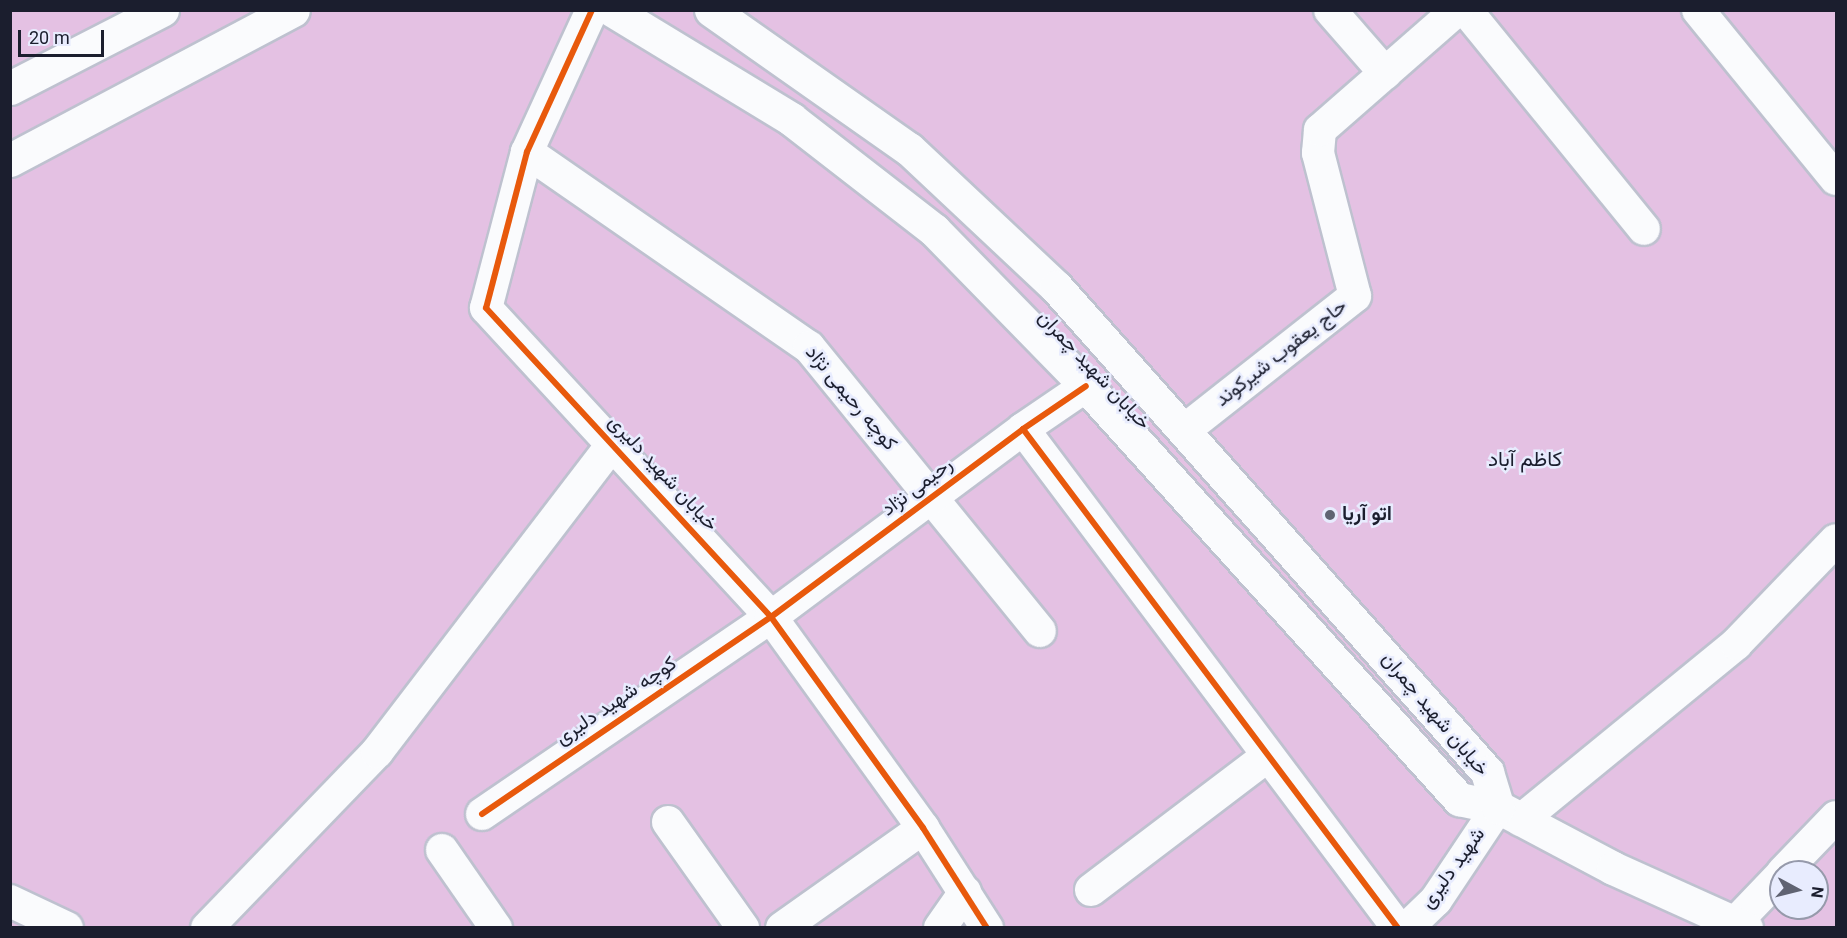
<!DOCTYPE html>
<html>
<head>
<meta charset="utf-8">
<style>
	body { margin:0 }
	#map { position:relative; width:1847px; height:938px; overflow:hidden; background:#e0e3f1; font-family:Georgia,Vazirmatn,serif }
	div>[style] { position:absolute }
	.green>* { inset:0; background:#e4c1e3 }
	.roads { filter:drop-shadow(2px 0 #bec1cf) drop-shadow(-2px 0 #bec1cf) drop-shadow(0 2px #bec1cf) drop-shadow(0 -2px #bec1cf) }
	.minor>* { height:32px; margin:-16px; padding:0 16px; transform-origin:16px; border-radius:16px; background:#fafbfd }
	.secondary>* { height:33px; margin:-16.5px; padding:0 16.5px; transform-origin:16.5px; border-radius:16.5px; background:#fafbfd }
	.cycleway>* { height:6px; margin:-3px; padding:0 3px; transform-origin:3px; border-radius:3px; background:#e8590c }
	.dots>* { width:16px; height:16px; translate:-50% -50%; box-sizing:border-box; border:3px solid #e8ecfe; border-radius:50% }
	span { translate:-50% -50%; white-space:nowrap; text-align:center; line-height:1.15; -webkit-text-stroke:5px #e8ecfe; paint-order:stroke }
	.street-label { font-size:20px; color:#1b1e2e }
	.poi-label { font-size:20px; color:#1b1e2e; font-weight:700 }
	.left { translate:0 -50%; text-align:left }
	.neighbourhood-label { font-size:21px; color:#1b1e2e }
	.frame { position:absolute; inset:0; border:12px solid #1b1e2e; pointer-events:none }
	.north { position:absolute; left:1769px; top:860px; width:60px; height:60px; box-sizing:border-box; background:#e8ecfe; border:2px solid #969aab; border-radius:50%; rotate:97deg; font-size:16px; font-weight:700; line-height:24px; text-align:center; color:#1b1e2e }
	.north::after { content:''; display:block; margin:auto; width:21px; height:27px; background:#606372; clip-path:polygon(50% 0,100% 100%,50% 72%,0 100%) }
	.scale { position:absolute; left:18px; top:30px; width:86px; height:27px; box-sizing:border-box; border:3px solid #1b1e2e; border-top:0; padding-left:8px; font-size:18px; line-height:21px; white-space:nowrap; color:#1b1e2e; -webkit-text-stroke:4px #e8ecfe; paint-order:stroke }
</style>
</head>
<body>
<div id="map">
	<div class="green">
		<div style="clip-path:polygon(evenodd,10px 11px,1836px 11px,1836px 927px,11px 927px,10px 11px,1781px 872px,1817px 872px,1817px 908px,1781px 908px,1781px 872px)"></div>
	</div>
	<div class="roads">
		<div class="minor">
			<div style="left:592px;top:10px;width:156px;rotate:114.6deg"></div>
			<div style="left:527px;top:152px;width:161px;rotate:104.7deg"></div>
			<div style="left:486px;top:308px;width:420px;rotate:47.3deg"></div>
			<div style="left:771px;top:617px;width:260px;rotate:54.2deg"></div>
			<div style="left:923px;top:828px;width:119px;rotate:57.4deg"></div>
			<div style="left:1330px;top:10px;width:84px;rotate:48.9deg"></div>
			<div style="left:1466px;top:10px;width:282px;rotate:50.9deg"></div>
			<div style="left:1698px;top:10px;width:218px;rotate:50.8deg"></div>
			<div style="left:527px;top:152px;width:343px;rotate:34.7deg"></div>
			<div style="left:809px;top:347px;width:366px;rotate:50.9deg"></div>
			<div style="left:1023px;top:429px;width:624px;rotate:53.08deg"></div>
			<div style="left:1186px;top:429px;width:215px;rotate:-38.2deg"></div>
			<div style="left:1355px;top:296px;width:148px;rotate:-104.5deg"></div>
			<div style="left:1318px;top:153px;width:23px;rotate:-85deg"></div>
			<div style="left:1320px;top:130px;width:182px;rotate:-41.2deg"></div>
			<div style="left:482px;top:814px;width:350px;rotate:-34.3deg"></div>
			<div style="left:771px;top:617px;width:314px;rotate:-36.7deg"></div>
			<div style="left:1023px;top:429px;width:76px;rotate:-34.3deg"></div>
			<div style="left:1521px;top:820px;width:278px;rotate:-39.3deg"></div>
			<div style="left:1736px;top:644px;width:144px;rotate:-46.1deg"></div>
			<div style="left:668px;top:822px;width:130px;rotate:54.7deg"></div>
			<div style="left:442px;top:850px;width:95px;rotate:55.3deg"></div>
			<div style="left:1783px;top:872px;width:76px;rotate:-46.1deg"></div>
			<div style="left:1091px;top:890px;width:220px;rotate:-37.2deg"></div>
			<div style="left:10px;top:901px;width:63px;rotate:25.3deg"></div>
			<div style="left:1735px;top:923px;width:66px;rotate:-46.2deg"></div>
			<div style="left:207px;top:928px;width:245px;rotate:-46deg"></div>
			<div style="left:377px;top:752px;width:387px;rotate:-52.6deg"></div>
			<div style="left:782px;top:928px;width:173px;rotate:-35.3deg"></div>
			<div style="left:940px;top:928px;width:44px;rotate:-55.2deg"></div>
			<div style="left:1407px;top:928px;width:40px;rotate:-44deg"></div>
			<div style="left:1436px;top:900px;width:112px;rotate:-56.3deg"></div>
		</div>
		<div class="secondary">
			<div style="left:612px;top:10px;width:210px;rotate:31.3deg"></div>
			<div style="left:791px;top:119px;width:181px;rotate:37.8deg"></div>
			<div style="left:934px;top:230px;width:218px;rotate:45.7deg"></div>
			<div style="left:1086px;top:386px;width:557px;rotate:47.91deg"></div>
			<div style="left:1459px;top:799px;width:40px;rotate:12deg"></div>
			<div style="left:1498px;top:807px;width:130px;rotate:27.9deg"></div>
			<div style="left:1613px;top:868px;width:146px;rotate:24.3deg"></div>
			<div style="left:711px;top:10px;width:242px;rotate:35.1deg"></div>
			<div style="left:909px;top:149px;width:202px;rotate:43.2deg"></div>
			<div style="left:1056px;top:287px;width:649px;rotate:48.37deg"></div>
			<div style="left:1487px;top:772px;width:37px;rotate:73deg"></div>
			<div style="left:10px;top:88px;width:171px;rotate:-27.2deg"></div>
			<div style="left:10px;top:160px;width:320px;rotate:-27.9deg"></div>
		</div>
	</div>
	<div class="cycleway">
		<div style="left:592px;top:10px;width:156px;rotate:114.6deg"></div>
		<div style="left:527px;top:152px;width:161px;rotate:104.7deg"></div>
		<div style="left:486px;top:308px;width:420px;rotate:47.3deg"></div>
		<div style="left:771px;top:617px;width:260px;rotate:54.2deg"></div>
		<div style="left:923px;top:828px;width:119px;rotate:57.4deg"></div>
		<div style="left:1023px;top:429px;width:624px;rotate:53.08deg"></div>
		<div style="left:482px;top:814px;width:350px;rotate:-34.3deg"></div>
		<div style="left:771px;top:617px;width:314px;rotate:-36.7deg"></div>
		<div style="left:1023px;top:429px;width:76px;rotate:-34.3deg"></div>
	</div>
	<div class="dots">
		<div style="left:1330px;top:515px;background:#606372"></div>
	</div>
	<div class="street-label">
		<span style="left:1282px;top:354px;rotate:-38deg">حاج یعقوب شیرکوند</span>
		<span style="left:1093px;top:371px;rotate:47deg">خیابان شهید چمران</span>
		<span style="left:850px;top:399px;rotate:50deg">کوچه رحیمی نژاد</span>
		<span style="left:662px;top:474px;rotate:47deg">خیابان شهید دلیری</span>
		<span style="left:918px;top:488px;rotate:-37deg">رحیمی نژاد</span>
		<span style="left:617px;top:702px;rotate:-34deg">کوچه شهید دلیری</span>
		<span style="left:1434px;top:715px;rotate:50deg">خیابان شهید چمران</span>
		<span style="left:1454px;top:869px;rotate:-54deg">شهید دلیری</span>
	</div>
	<div class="poi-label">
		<span class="left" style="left:1342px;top:515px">اتو آریا</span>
	</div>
	<div class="neighbourhood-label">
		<span style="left:1525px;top:461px">کاظم آباد</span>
	</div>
	<div class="frame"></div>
	<div class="north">N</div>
	<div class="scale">20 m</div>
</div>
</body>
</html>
